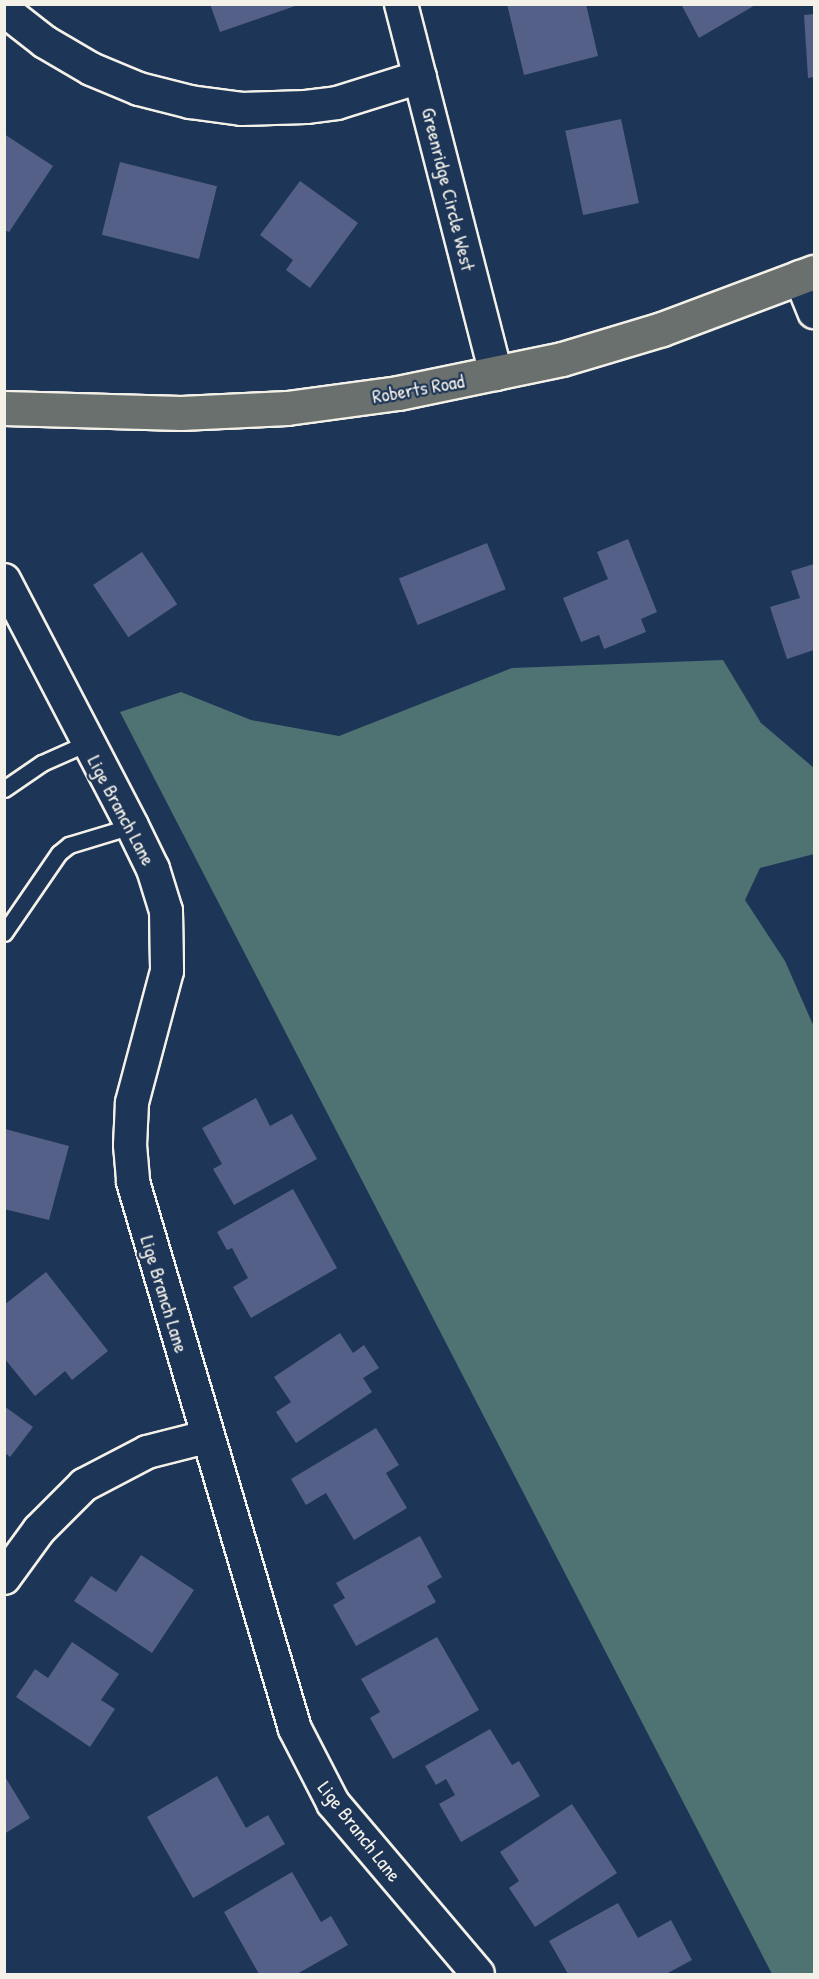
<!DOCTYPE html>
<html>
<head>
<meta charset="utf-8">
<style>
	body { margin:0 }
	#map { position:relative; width:819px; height:1979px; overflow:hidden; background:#1d3557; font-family:"Patrick Hand",sans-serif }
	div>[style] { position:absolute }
	.green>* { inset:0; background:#4f7273 }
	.building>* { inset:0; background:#546088; transform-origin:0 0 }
	.roads { filter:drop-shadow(2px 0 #f4f1e8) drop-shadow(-2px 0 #f4f1e8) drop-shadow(0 2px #f4f1e8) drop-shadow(0 -2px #f4f1e8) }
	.lane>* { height:15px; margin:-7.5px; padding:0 7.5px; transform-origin:7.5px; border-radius:7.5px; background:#1d3557 }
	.street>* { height:32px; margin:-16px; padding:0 16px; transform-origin:16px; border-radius:16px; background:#1d3557 }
	.primary>* { height:33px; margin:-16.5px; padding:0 16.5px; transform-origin:16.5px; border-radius:16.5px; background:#6a706d }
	span { translate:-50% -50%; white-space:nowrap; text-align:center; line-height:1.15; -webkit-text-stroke:4.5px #1d3557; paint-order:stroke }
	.street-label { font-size:20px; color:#f4f1e8 }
	.frame { position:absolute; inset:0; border:6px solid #f4f1e8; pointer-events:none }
</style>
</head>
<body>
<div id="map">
	<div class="green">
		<div style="clip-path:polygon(723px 660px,761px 723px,814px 768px,814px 854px,760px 868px,745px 900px,785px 961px,814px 1027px,814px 1974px,772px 1974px,120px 712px,181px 692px,251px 720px,339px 736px,512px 668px)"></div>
	</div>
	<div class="building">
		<div style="clip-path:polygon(210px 4px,298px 4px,298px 5px,220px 32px)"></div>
		<div style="clip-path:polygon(507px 4px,586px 4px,598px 56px,524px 75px)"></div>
		<div style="clip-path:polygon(681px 4px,757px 4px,699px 38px)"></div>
		<div style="clip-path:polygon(814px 14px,814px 77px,808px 78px,804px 15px)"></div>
		<div style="left:621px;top:119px;width:86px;height:57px;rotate:78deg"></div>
		<div style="clip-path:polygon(4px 134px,53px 166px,9px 232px,4px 230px)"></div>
		<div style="left:120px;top:162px;width:100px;height:75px;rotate:14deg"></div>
		<div style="clip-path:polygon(300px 181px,358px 223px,310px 288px,286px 270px,293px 260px,260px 235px)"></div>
		<div style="clip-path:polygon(628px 539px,657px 612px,641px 619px,646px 632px,604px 649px,599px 635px,581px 642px,563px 598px,608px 579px,597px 552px)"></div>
		<div style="left:487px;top:543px;width:50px;height:95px;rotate:68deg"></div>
		<div style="left:142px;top:552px;width:63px;height:59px;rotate:56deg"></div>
		<div style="clip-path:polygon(814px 564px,814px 650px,787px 659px,770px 607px,800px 598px,791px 571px)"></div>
		<div style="clip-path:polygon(256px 1098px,270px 1126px,292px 1114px,317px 1159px,234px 1205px,213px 1169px,222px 1164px,202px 1128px)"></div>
		<div style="clip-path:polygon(5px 1129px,69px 1146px,49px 1220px,4px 1209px)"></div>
		<div style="clip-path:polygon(293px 1189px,337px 1268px,251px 1318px,233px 1287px,248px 1278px,232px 1248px,227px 1250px,217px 1232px)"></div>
		<div style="clip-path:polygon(46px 1272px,108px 1351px,72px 1380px,65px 1371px,35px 1396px,4px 1358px,4px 1305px)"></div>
		<div style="clip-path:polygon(340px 1333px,353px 1353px,364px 1345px,379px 1368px,363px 1378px,372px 1392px,296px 1443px,276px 1412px,291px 1402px,274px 1377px)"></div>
		<div style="clip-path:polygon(4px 1406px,33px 1427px,10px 1457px,4px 1452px)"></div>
		<div style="clip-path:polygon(376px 1428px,399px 1465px,386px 1473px,407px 1508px,354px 1540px,326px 1493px,306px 1505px,291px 1479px)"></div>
		<div style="clip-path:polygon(420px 1536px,442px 1577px,427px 1586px,436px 1602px,356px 1646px,333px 1605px,345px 1598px,336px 1583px)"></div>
		<div style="clip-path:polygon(141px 1555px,194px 1590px,152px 1653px,74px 1601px,91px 1576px,116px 1592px)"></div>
		<div style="clip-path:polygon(437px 1637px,479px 1710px,393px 1759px,370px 1718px,380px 1712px,361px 1679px)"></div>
		<div style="clip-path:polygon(72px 1642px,119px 1674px,101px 1700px,115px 1709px,90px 1747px,16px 1697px,35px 1669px,48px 1678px)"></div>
		<div style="clip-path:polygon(490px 1729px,512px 1765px,519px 1761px,540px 1796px,461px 1842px,439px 1804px,455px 1795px,446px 1779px,436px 1785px,425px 1766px)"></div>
		<div style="clip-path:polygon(4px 1775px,30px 1818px,4px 1834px)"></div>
		<div style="clip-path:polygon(217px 1776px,246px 1828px,268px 1815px,285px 1844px,193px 1898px,147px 1817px)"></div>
		<div style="clip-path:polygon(572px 1804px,617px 1873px,535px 1927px,509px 1888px,519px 1881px,500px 1852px)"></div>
		<div style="clip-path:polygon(292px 1872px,321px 1922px,331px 1916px,348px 1945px,297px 1974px,259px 1974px,224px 1912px)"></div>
		<div style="clip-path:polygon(618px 1903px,638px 1938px,671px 1920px,692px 1960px,666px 1974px,568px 1974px,549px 1941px)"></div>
	</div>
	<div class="roads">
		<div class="lane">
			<div style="left:4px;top:789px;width:46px;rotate:-34.4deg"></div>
			<div style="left:42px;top:763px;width:49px;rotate:-24deg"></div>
			<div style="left:4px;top:933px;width:97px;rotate:-55.5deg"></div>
			<div style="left:59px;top:853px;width:13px;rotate:-39deg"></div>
			<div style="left:69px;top:845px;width:66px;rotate:-16.8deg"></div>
		</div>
		<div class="street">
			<div style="left:401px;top:4px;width:382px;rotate:75.6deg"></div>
			<div style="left:4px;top:10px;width:52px;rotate:38deg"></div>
			<div style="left:45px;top:42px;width:53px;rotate:30.4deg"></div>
			<div style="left:91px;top:69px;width:52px;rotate:22.6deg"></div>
			<div style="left:139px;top:89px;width:53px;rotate:14.3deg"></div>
			<div style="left:190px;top:102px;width:52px;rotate:7.7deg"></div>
			<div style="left:242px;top:109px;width:64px;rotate:-1.8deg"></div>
			<div style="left:306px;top:107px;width:31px;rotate:-7deg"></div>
			<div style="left:337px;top:103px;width:87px;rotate:-17.4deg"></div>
			<div style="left:800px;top:277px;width:38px;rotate:68deg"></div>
			<div style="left:4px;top:580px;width:277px;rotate:62.5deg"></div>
			<div style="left:132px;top:826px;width:48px;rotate:64deg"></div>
			<div style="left:153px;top:869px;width:44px;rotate:72.8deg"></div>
			<div style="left:166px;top:911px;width:60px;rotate:89deg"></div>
			<div style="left:167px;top:971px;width:137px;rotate:104.9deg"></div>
			<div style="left:132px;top:1103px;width:42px;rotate:92.7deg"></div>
			<div style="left:130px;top:1145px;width:37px;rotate:85deg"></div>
			<div style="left:133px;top:1182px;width:570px;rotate:73.5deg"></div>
			<div style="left:295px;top:1729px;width:83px;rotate:62.8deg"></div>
			<div style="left:333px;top:1803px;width:224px;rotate:49.7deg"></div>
			<div style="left:4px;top:1578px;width:59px;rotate:-53.9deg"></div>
			<div style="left:39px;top:1530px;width:64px;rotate:-45deg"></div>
			<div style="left:84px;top:1485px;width:71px;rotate:-27.6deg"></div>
			<div style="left:147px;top:1452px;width:61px;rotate:-14.3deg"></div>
		</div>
		<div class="primary">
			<div style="left:4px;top:408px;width:177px;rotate:1.6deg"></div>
			<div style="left:181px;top:413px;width:106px;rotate:-2.7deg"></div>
			<div style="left:287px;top:408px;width:112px;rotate:-7.7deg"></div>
			<div style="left:398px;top:393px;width:167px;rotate:-11.7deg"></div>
			<div style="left:562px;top:359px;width:104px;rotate:-16.7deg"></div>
			<div style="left:662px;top:329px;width:162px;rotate:-20.6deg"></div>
		</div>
	</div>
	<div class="street-label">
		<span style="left:449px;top:189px;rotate:76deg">Greenridge Circle West</span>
		<span style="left:418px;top:388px;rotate:-10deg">Roberts Road</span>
		<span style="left:122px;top:810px;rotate:62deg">Lige Branch Lane</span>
		<span style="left:165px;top:1294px;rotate:73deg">Lige Branch Lane</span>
		<span style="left:360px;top:1831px;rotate:52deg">Lige Branch Lane</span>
	</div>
	<div class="frame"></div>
</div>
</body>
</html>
